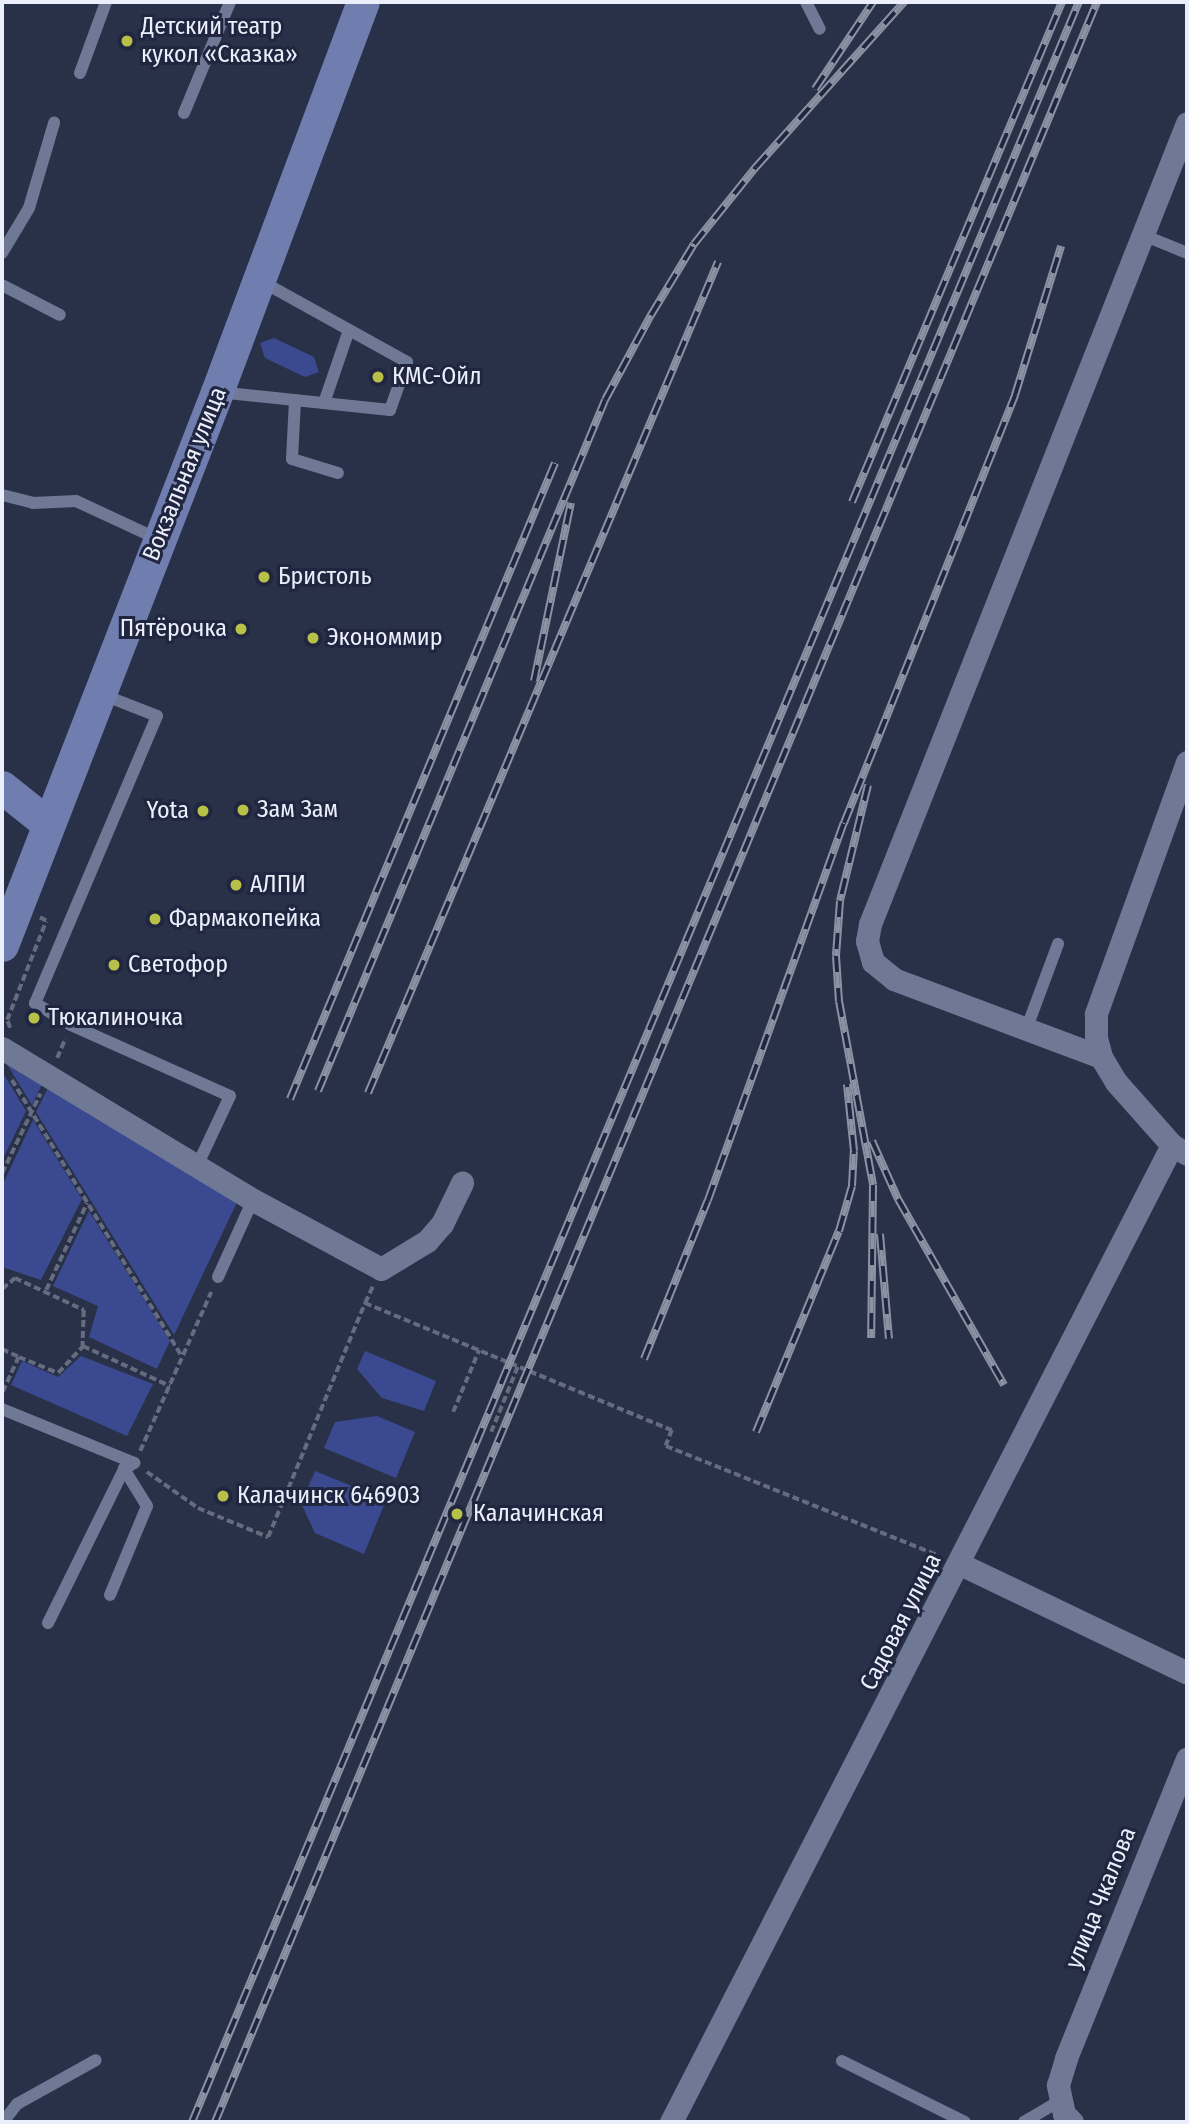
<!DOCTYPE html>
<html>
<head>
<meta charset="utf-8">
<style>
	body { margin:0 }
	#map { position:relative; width:1189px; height:2124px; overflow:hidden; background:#293149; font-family:"Fira Sans Condensed",sans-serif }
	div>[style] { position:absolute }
	.green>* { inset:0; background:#3b4a90 }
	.path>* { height:3.5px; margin-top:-1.75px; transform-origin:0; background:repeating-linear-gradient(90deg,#656c80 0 7px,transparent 0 10.5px) }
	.service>* { height:12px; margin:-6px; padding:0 6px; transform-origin:6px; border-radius:6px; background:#6f7895 }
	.minor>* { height:23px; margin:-11.5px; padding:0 11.5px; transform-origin:11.5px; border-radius:11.5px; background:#6f7895 }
	.secondary>* { height:33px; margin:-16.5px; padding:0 16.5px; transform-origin:16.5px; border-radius:16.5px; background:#707eaf }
	.rail>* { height:8px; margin-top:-4px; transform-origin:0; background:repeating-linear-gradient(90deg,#20263f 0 16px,#8c92a4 0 32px); box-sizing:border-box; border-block:2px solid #8c92a4 }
	.dots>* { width:19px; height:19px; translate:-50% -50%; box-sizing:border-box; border:4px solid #20263f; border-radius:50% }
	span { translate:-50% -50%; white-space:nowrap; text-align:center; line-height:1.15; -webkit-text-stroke:6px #20263f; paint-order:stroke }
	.poi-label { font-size:24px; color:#ebeffc }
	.left { translate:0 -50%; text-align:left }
	.right { translate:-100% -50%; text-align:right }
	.street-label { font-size:24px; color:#ebeffc }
	.frame { position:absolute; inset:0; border:4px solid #ebeffc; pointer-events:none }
</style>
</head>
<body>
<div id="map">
	<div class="green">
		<div style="clip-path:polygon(274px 338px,314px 357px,319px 372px,305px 377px,265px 358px,260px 343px)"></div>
		<div style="clip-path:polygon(5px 1061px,45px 1078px,32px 1105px)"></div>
		<div style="clip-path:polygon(2px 1071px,26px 1111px,2px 1161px)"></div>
		<div style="clip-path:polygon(51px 1082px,239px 1198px,174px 1335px,36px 1112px)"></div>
		<div style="clip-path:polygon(33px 1120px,82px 1199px,41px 1280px,2px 1267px,2px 1186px)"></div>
		<div style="clip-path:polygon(89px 1211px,170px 1341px,157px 1369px,89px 1337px,98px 1306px,53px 1286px)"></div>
		<div style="clip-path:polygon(365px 1351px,436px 1381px,424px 1411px,382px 1398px,357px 1369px)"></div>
		<div style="clip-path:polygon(81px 1356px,153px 1384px,127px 1436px,11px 1385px,22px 1361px,58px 1377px)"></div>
		<div style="clip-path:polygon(377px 1416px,415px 1432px,396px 1478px,324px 1448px,335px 1422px)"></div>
		<div style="clip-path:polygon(315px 1471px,386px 1500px,364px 1554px,315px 1533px,301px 1503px)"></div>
	</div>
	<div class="path">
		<div style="left:10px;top:1028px;width:9px;rotate:-111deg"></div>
		<div style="left:7px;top:1020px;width:106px;rotate:-68.5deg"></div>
		<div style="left:46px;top:921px;width:7px;rotate:-153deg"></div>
		<div style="left:57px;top:1058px;width:21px;rotate:-67deg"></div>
		<div style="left:12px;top:1080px;width:324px;rotate:58.4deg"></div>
		<div style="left:2px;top:1173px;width:88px;rotate:-64.3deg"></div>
		<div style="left:2px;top:1289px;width:17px;rotate:-40deg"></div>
		<div style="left:15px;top:1278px;width:76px;rotate:24.9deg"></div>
		<div style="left:84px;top:1310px;width:36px;rotate:92deg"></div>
		<div style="left:46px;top:1290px;width:96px;rotate:-64.8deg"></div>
		<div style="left:365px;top:1303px;width:19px;rotate:-65deg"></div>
		<div style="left:2px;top:1349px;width:19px;rotate:25deg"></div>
		<div style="left:19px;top:1357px;width:41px;rotate:114.7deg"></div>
		<div style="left:19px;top:1357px;width:42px;rotate:22.3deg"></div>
		<div style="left:58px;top:1373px;width:37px;rotate:-47deg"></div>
		<div style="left:83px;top:1346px;width:96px;rotate:24.7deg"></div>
		<div style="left:453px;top:1412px;width:67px;rotate:-67.2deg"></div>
		<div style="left:491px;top:1432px;width:71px;rotate:-67.8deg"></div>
		<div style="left:140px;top:1451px;width:174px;rotate:-65.9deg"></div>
		<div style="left:147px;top:1472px;width:62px;rotate:35.2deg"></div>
		<div style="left:198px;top:1508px;width:76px;rotate:22.5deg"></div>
		<div style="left:268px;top:1537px;width:253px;rotate:-67.5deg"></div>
		<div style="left:365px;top:1303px;width:332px;rotate:22.5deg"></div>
		<div style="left:672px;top:1430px;width:17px;rotate:111deg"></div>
		<div style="left:666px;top:1446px;width:294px;rotate:21.9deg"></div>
	</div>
	<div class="service">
		<div style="left:806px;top:2px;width:30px;rotate:63deg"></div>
		<div style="left:80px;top:73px;width:76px;rotate:-69.9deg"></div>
		<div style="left:184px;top:113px;width:120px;rotate:-67.5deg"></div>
		<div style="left:1143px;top:235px;width:48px;rotate:22.2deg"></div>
		<div style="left:2px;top:253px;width:52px;rotate:-59deg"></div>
		<div style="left:29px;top:208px;width:89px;rotate:-73.6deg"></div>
		<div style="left:2px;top:285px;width:65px;rotate:27.3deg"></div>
		<div style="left:218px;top:392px;width:173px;rotate:6deg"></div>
		<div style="left:390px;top:410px;width:51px;rotate:-70.5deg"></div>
		<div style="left:407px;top:362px;width:167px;rotate:-151deg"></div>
		<div style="left:295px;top:400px;width:59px;rotate:92.9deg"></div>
		<div style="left:292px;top:459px;width:48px;rotate:16.9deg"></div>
		<div style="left:324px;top:403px;width:77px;rotate:-71.1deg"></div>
		<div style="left:2px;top:495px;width:32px;rotate:14deg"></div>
		<div style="left:33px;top:503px;width:43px;rotate:-2.7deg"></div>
		<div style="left:76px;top:501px;width:90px;rotate:24.9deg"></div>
		<div style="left:101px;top:694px;width:60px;rotate:21.4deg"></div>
		<div style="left:157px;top:716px;width:312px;rotate:113deg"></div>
		<div style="left:35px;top:1003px;width:42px;rotate:31.4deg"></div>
		<div style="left:71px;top:1025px;width:174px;rotate:24.1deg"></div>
		<div style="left:230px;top:1096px;width:77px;rotate:115.2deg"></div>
		<div style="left:1026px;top:1030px;width:92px;rotate:-69.6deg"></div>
		<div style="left:218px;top:1277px;width:85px;rotate:-65.6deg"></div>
		<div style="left:2px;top:1409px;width:143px;rotate:22.2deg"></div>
		<div style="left:110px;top:1595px;width:96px;rotate:-67.4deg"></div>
		<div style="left:147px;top:1506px;width:44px;rotate:-121.9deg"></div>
		<div style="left:124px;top:1469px;width:12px;rotate:-31deg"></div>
		<div style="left:48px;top:1623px;width:172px;rotate:-63.7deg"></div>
		<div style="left:842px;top:2061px;width:137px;rotate:26.4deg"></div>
		<div style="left:3px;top:2122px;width:23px;rotate:-52deg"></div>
		<div style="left:17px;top:2104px;width:90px;rotate:-29.1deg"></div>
		<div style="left:1024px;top:2122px;width:43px;rotate:-30.7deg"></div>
	</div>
	<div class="minor">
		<div style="left:1187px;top:762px;width:268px;rotate:109.9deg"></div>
		<div style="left:1096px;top:1014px;width:24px;rotate:90deg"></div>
		<div style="left:1096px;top:1038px;width:20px;rotate:75deg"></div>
		<div style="left:1101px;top:1057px;width:29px;rotate:59deg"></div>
		<div style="left:1116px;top:1082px;width:84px;rotate:48.4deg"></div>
		<div style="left:1172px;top:1145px;width:17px;rotate:31deg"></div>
		<div style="left:2px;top:1048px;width:293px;rotate:31.2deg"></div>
		<div style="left:253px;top:1200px;width:145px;rotate:28.3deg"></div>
		<div style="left:381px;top:1269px;width:54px;rotate:-31.3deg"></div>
		<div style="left:427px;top:1241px;width:23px;rotate:-49deg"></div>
		<div style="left:442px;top:1224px;width:46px;rotate:-64deg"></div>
		<div style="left:1101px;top:1057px;width:221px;rotate:-159.4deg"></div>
		<div style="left:894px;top:979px;width:27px;rotate:-141deg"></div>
		<div style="left:873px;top:962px;width:22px;rotate:-106deg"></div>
		<div style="left:867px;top:941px;width:17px;rotate:-80deg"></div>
		<div style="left:870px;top:924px;width:861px;rotate:-68.41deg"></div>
		<div style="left:960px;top:1564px;width:252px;rotate:25.6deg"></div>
		<div style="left:671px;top:2122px;width:1098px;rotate:-62.85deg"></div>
		<div style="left:1072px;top:2122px;width:11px;rotate:-135deg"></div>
		<div style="left:1064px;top:2114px;width:30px;rotate:-102deg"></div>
		<div style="left:1058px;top:2085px;width:28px;rotate:-73deg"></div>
		<div style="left:1066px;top:2058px;width:323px;rotate:-68deg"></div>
	</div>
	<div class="secondary">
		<div style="left:2px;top:787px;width:59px;rotate:38.8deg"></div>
		<div style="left:2px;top:945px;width:593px;rotate:-68.75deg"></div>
		<div style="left:217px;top:392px;width:416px;rotate:-69.5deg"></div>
	</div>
	<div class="rail">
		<div style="left:815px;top:89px;width:105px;rotate:-56.3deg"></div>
		<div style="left:852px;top:502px;width:542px;rotate:-67.22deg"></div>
		<div style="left:534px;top:681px;width:182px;rotate:-78.3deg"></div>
		<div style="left:868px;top:785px;width:119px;rotate:103.6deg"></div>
		<div style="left:840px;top:901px;width:55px;rotate:94.2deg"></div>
		<div style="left:836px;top:956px;width:45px;rotate:86.2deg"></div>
		<div style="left:839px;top:1001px;width:187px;rotate:79.5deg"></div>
		<div style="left:873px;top:1185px;width:153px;rotate:90.7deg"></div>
		<div style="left:318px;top:1091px;width:748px;rotate:-67.44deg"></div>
		<div style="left:605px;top:400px;width:97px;rotate:-61.6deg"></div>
		<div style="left:651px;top:315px;width:83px;rotate:-58.8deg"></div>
		<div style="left:694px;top:244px;width:99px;rotate:-51.2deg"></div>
		<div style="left:756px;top:167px;width:222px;rotate:-48.1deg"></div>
		<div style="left:368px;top:1093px;width:902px;rotate:-67.16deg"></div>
		<div style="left:290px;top:1099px;width:689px;rotate:-67.38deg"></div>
		<div style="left:872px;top:1141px;width:64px;rotate:65.9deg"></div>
		<div style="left:898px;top:1199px;width:214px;rotate:60.3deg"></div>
		<div style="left:880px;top:1234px;width:105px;rotate:85.1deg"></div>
		<div style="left:644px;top:1359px;width:171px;rotate:-68.1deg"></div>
		<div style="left:708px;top:1200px;width:401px;rotate:-70.2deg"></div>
		<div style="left:844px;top:823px;width:461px;rotate:-68.2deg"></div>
		<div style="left:1015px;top:395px;width:156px;rotate:-72.8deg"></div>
		<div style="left:756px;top:1432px;width:217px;rotate:-67.6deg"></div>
		<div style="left:839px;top:1231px;width:47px;rotate:-73.9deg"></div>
		<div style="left:852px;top:1186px;width:35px;rotate:-87deg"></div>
		<div style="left:854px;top:1151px;width:67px;rotate:-96deg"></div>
		<div style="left:192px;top:2122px;width:2298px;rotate:-67.3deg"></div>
		<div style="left:215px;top:2122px;width:2296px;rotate:-67.41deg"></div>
	</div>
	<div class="dots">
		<div style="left:127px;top:41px;background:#b8c147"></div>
		<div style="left:378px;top:377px;background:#b8c147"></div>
		<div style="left:264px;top:577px;background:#b8c147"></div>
		<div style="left:241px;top:629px;background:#b8c147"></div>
		<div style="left:313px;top:638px;background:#b8c147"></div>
		<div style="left:243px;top:810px;background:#b8c147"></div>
		<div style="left:203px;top:811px;background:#b8c147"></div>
		<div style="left:236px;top:885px;background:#b8c147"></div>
		<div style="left:155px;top:919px;background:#b8c147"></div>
		<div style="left:114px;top:965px;background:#b8c147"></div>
		<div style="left:34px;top:1018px;background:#b8c147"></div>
		<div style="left:223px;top:1496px;background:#b8c147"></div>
		<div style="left:457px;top:1514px;background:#b8c147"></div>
	</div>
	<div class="poi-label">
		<span class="left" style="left:141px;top:41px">Детский театр<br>кукол «Сказка»</span>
		<span class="left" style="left:392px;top:377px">КМС-Ойл</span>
		<span class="left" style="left:278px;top:577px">Бристоль</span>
		<span class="right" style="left:227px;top:629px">Пятёрочка</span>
		<span class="left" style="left:327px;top:638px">Экономмир</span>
		<span class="left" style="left:257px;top:810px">Зам Зам</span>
		<span class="right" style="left:189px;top:811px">Yota</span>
		<span class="left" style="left:250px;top:885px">АЛПИ</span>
		<span class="left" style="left:169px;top:919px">Фармакопейка</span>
		<span class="left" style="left:128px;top:965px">Светофор</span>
		<span class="left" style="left:48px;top:1018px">Тюкалиночка</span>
		<span class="left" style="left:237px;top:1496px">Калачинск 646903</span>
		<span class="left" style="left:473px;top:1514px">Калачинская</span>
	</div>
	<div class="street-label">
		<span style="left:185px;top:474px;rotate:-68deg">Вокзальная улица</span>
		<span style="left:901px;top:1622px;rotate:-63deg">Садовая улица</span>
		<span style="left:1101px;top:1898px;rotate:-68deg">улица Чкалова</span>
	</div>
	<div class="frame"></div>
</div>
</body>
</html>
